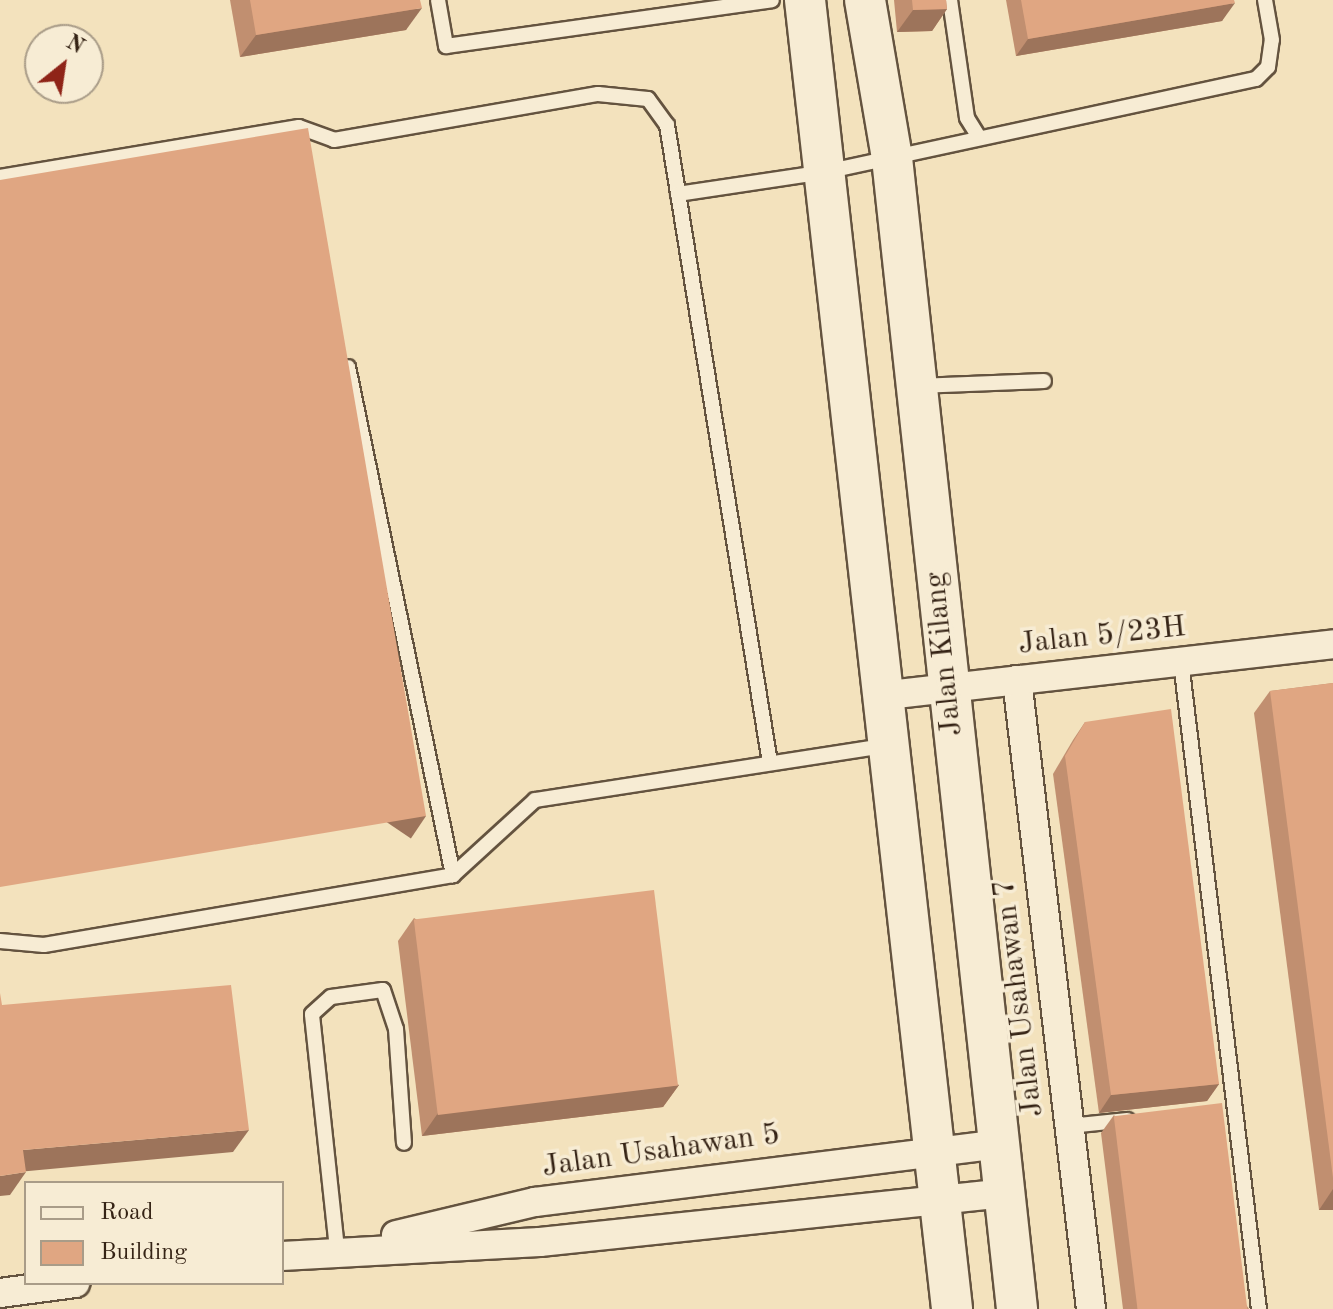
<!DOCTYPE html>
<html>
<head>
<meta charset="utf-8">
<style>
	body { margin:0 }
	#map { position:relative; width:1333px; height:1309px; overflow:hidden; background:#f3e2bd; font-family:"Old Standard TT",serif }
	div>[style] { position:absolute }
	.roads { filter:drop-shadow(2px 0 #64533f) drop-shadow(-2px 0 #64533f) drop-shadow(0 2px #64533f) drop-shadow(0 -2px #64533f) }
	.lane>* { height:14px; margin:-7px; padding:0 7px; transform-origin:7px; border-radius:7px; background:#f7ecd4 }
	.street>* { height:28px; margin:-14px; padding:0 14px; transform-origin:14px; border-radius:14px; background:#f7ecd4 }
	.secondary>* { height:40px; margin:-20px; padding:0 20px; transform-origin:20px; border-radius:20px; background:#f7ecd4 }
	.wall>* { inset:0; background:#c18f70 }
	.shaded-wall>* { inset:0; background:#9d745b; transform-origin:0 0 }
	.building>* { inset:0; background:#e0a682; transform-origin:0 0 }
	span { translate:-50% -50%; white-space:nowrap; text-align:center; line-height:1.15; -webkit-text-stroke:7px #f7ecd4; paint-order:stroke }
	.street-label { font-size:30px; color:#352315 }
	.legend { position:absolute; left:24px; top:1181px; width:260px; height:104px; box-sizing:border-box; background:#f7ecd4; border:2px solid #a99c88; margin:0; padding:10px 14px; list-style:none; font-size:24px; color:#352315 }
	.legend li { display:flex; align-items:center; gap:16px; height:40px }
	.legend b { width:40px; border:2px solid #a99c88 }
	.north { position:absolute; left:24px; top:24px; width:80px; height:80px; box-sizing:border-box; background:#f7ecd4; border:2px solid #a99c88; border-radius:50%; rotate:30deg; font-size:22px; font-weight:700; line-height:32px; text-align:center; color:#352315 }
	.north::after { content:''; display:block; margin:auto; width:28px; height:36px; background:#8f2418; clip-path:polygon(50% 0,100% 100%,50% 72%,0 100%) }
</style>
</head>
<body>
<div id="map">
	<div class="roads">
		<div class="lane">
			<div style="left:438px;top:0;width:47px;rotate:80.1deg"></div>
			<div style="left:446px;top:46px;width:329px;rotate:-8deg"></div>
			<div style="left:950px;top:0;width:119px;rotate:81.8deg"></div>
			<div style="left:967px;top:118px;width:19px;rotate:58deg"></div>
			<div style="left:0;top:177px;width:303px;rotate:-9.5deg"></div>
			<div style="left:299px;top:127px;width:37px;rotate:20deg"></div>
			<div style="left:334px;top:140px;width:268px;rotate:-9.9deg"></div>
			<div style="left:598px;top:94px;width:50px;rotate:5.7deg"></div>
			<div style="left:648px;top:99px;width:32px;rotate:54deg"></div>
			<div style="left:667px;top:125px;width:646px;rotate:80.83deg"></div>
			<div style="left:678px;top:194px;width:149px;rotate:-8.5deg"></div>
			<div style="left:825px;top:172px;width:441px;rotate:-12.2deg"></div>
			<div style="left:1256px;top:79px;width:17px;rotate:-45deg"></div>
			<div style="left:1268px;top:67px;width:27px;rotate:-82deg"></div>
			<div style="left:1272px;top:40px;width:41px;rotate:-99.9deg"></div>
			<div style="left:348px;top:367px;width:519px;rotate:78.32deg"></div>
			<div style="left:918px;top:386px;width:126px;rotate:-2.3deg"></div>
			<div style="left:1181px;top:662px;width:652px;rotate:83.13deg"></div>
			<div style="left:0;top:941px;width:44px;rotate:5.2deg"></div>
			<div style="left:44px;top:945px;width:415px;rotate:-9.7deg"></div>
			<div style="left:453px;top:875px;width:111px;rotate:-42.4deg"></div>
			<div style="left:535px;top:800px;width:354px;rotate:-8.8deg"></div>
			<div style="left:1069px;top:1126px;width:59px;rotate:-5.8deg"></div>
			<div style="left:337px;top:1249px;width:236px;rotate:-96.1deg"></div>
			<div style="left:312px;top:1014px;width:25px;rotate:-42deg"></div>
			<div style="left:331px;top:997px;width:52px;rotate:-7.7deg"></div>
			<div style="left:383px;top:990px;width:41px;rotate:71.6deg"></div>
			<div style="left:396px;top:1029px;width:114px;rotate:86deg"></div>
		</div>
		<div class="street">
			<div style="left:1017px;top:680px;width:633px;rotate:83.29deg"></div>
			<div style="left:879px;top:696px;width:457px;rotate:-6.5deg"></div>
			<div style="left:396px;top:1235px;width:143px;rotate:-13.4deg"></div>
			<div style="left:535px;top:1202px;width:468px;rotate:-7.1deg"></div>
			<div style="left:282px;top:1256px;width:258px;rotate:-3.1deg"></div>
			<div style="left:540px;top:1242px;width:467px;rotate:-6deg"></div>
			<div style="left:0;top:1293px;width:76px;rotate:-7.6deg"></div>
		</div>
		<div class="secondary">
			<div style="left:805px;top:0;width:1317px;rotate:83.59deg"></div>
			<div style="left:865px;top:0;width:160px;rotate:80.3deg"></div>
			<div style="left:892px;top:158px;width:1158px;rotate:83.8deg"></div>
		</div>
	</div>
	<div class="wall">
		<div style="clip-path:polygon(230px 0,420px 0,406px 30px,240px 57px)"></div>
		<div style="clip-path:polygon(894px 0,946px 0,947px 9px,932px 31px,897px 32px)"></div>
		<div style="clip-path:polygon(1006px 0,1234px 0,1222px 21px,1016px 56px)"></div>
		<div style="clip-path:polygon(1333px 683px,1333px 1210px,1319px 1210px,1254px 713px,1270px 691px)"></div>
		<div style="clip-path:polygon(1085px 722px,1219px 1084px,1207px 1101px,1099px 1113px,1053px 774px,1073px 740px)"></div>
		<div style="clip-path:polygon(414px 918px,679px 1085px,663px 1107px,422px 1136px,398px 941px)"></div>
		<div style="clip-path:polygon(1114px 1115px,1249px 1309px,1123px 1309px,1101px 1133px)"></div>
	</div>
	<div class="shaded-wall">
		<div style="clip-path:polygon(1235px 3px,1222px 21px,1016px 56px,1028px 39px)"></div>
		<div style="clip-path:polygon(422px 8px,406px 30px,240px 57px,256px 35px)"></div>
		<div style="clip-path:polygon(947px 9px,932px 31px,897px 32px,913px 10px)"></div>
		<div style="left:426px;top:816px;width:27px;height:432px;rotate:124deg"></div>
		<div style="clip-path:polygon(1219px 1084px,1207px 1101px,1099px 1113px,1111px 1095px)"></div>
		<div style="clip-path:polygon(679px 1085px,663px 1107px,422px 1136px,438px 1113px)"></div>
		<div style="clip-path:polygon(249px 1130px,233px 1152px,7px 1173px,23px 1150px)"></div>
		<div style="clip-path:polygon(26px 1172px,10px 1195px,0 1196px,0 1176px)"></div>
		<div style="clip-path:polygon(1333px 1189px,1333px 1210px,1319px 1210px)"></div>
	</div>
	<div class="building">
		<div style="clip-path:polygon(250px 0,420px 0,422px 8px,256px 35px)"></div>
		<div style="clip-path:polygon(912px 0,946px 0,947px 9px,913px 10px)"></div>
		<div style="clip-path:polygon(1021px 0,1234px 0,1235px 3px,1028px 39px)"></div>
		<div style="clip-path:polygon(308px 128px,426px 816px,0 887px,0 180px)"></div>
		<div style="clip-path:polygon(1333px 683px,1333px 1178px,1270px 691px)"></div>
		<div style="clip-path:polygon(1171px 709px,1219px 1084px,1111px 1095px,1065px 756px,1085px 722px)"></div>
		<div style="left:654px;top:890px;width:197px;height:242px;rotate:83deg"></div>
		<div style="clip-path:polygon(231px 985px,249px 1130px,23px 1150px,26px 1172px,0 1176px,0 993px,2px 1005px)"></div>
		<div style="left:1222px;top:1103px;width:208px;height:109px;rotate:83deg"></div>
	</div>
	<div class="street-label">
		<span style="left:1102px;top:636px;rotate:-6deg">Jalan 5/23H</span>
		<span style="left:944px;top:654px;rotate:-96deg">Jalan Kilang</span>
		<span style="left:1019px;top:998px;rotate:-97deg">Jalan Usahawan 7</span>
		<span style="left:661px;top:1151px;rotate:-8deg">Jalan Usahawan 5</span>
	</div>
	<ul class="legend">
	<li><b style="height:10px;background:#f7ecd4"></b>Road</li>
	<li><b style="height:22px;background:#e0a682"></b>Building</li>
	</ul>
	<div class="north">N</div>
</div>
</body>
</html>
